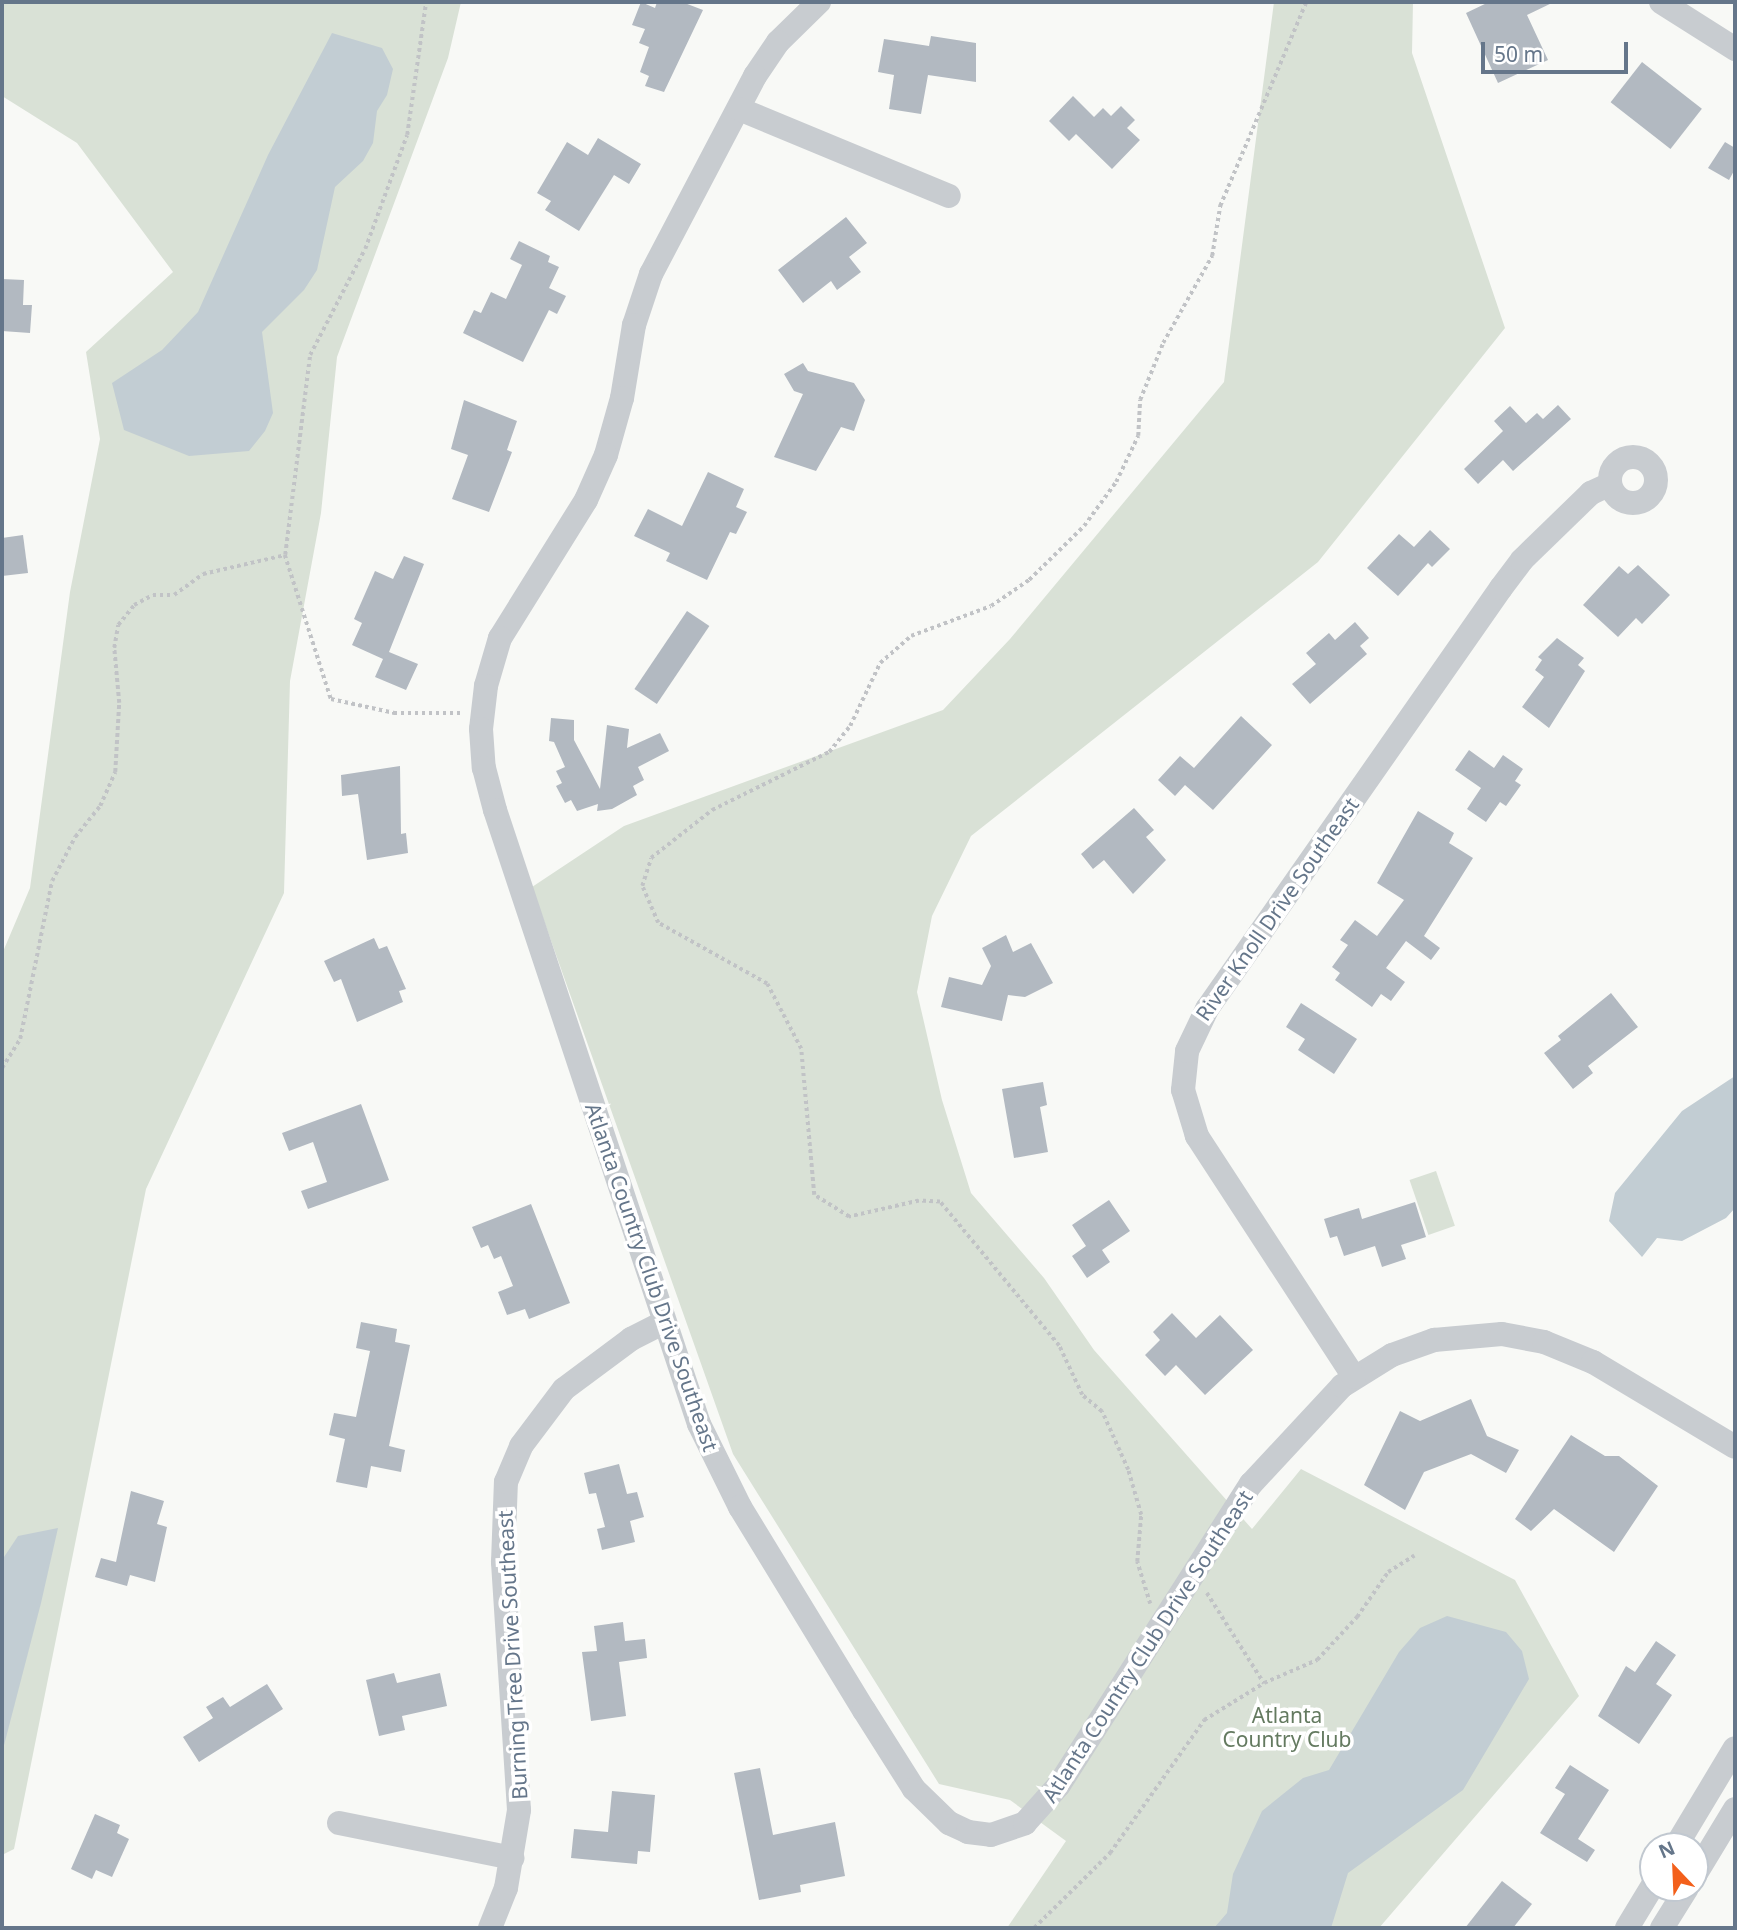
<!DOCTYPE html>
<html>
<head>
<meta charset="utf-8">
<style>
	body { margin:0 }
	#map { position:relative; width:1737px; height:1930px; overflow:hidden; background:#f8f9f6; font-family:"Noto Sans",sans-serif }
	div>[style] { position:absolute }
	.green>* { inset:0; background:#d9e1d6; transform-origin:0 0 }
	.water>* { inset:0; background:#c2cdd3 }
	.building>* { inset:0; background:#b2b9c1; transform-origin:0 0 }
	.path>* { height:3.5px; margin-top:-1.75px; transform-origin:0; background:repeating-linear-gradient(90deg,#c1c3c6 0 3.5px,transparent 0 7px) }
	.minor>* { height:24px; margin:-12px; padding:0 12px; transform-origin:12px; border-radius:12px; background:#c8ccd0 }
	.minor>.ring { margin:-12px; padding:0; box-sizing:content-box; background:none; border:24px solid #c8ccd0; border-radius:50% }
	span { translate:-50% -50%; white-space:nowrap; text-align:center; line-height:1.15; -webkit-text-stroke:7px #fff; paint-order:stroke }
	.street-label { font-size:21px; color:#65768a }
	.park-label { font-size:21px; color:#647a60 }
	.frame { position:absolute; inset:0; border:4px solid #65768a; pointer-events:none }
	.north { position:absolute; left:1639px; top:1832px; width:70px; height:70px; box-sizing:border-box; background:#fff; border:2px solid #c1c8d0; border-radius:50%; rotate:337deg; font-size:19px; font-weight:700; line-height:28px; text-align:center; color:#65768a }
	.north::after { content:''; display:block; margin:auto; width:24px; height:32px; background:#f3601b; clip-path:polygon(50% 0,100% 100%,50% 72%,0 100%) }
	.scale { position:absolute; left:1481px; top:42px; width:147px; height:32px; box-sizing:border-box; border:4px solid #65768a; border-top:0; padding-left:9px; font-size:21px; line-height:24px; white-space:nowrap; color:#65768a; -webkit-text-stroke:5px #fff; paint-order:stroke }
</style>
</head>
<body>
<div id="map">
	<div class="green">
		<div style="clip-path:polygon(2px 2px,461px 2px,448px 58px,337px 357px,321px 513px,290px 681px,284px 893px,146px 1189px,14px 1849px,2px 1855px,2px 954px,30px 888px,70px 592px,100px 439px,86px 352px,173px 272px,77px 143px,2px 96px)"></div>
		<div style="clip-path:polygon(1274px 2px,1413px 2px,1412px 53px,1505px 328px,1318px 562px,971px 836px,932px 916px,917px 992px,942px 1100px,971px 1193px,1044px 1278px,1094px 1350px,1252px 1529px,1301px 1469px,1515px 1580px,1579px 1696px,1379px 1928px,1007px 1928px,1066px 1841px,1010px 1800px,939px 1784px,733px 1454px,532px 887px,624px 826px,943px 710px,1010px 639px,1224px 382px)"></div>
		<div style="left:1436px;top:1171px;width:58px;height:28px;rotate:71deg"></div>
	</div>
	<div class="water">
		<div style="clip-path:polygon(332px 33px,382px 48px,393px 69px,387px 95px,377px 111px,373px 143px,363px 161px,335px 187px,317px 270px,304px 290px,262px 332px,273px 413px,265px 431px,249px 451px,189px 456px,124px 430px,112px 383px,162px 350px,198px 312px,268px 155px)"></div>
		<div style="clip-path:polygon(1735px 1076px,1735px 1208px,1726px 1218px,1682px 1241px,1657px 1238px,1642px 1257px,1609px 1221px,1615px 1193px,1682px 1111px)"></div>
		<div style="clip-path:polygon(58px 1528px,41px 1603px,2px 1753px,2px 1560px,18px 1536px)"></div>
		<div style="clip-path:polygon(1447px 1616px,1506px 1632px,1522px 1651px,1529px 1679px,1463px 1790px,1348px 1873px,1331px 1928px,1214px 1928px,1227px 1913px,1233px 1874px,1262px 1811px,1303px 1778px,1329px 1770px,1399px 1652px,1420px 1628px)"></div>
	</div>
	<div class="building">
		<div style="clip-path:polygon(641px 2px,655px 8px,657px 2px,682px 2px,703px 10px,664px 92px,645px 86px,649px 76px,640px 72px,649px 47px,639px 43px,645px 29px,632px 25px)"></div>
		<div style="clip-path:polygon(1489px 2px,1554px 2px,1527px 15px,1548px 60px,1498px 83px,1466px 13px)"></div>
		<div style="clip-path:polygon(931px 36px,976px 43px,976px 82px,928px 75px,921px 114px,889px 109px,894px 75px,878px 72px,884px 39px,929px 46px)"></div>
		<div style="left:1642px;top:62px;width:76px;height:51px;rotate:38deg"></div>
		<div style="clip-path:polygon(1073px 96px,1094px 117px,1103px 108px,1111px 116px,1121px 106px,1135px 120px,1127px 128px,1140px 140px,1112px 169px,1076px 134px,1069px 141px,1049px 121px)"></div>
		<div style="clip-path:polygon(598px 138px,641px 164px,629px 184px,614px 175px,579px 231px,545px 210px,551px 201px,537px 193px,567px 142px,588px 155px)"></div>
		<div style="clip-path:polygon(1725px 142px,1735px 148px,1735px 169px,1729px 180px,1708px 168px)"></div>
		<div style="clip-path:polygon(846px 217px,867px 243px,849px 257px,861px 272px,837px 290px,831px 281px,803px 303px,778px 270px)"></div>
		<div style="clip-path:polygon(519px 241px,550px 256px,548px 262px,559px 267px,549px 288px,566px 296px,557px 314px,549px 310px,523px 362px,463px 333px,474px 310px,481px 313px,491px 292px,506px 299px,522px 265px,510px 259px)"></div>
		<div style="clip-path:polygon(2px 279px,24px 280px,23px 305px,32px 305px,30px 333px,2px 331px)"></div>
		<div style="clip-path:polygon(803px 363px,808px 371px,854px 383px,865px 400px,854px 431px,841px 427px,816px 471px,774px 457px,803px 394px,794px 391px,784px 374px)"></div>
		<div style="clip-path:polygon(464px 400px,517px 421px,507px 450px,512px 452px,489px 512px,452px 499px,468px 455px,451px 449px)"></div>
		<div style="clip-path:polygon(1558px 405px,1571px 419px,1513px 471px,1503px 460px,1478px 484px,1464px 469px,1503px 431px,1494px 421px,1510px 406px,1526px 423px,1537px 413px,1543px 419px)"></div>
		<div style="clip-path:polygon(708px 472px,744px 489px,736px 507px,747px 512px,736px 534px,730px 532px,707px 580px,666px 561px,670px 553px,634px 536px,648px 509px,682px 526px)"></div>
		<div style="clip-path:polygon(1430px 530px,1450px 549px,1432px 567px,1428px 563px,1398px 596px,1367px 568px,1399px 534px,1414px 547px)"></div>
		<div style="clip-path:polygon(23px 535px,28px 573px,2px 576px,2px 538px)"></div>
		<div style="clip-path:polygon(404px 556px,424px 564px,389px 652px,418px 664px,406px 690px,375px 677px,383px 659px,352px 645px,362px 623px,354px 619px,375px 571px,393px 579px)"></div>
		<div style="clip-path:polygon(1638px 565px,1670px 595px,1642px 624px,1636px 618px,1618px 637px,1583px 605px,1619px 566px,1628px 574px)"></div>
		<div style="left:687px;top:611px;width:27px;height:94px;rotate:34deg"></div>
		<div style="clip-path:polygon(1355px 622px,1369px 638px,1360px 646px,1367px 654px,1310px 704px,1292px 684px,1316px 664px,1306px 653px,1329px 633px,1335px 640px)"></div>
		<div style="clip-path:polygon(1557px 638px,1584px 658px,1578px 665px,1585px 671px,1549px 728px,1522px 707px,1544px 677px,1535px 670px,1542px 660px,1538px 657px)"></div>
		<div style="clip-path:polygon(1241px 716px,1272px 745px,1213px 810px,1185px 785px,1175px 796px,1158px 780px,1180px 756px,1194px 768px)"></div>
		<div style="clip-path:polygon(551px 718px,574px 720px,574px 740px,600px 789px,607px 725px,629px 729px,627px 748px,660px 733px,669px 751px,638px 767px,644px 780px,633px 786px,637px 795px,612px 809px,597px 811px,598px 804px,577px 811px,571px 800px,565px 803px,556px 786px,562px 783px,556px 771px,565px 767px,554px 742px,549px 741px)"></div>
		<div style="clip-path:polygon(1469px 750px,1494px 768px,1503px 755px,1523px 769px,1515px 781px,1521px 785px,1506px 806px,1500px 802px,1486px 822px,1467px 809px,1481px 788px,1455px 770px)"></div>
		<div style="clip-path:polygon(400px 766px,401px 834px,406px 833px,408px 853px,367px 860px,358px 794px,342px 796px,341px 775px)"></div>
		<div style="clip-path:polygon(1134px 808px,1154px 830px,1146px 837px,1166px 860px,1133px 894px,1104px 860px,1093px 869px,1081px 854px)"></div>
		<div style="clip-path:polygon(1418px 811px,1454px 833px,1449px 843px,1473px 858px,1424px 936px,1440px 948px,1431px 960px,1406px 941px,1386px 968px,1405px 982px,1391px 1001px,1381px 994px,1372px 1007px,1335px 980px,1340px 973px,1332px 967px,1348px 945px,1340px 940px,1355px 920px,1377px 936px,1404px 900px,1377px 883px)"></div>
		<div style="clip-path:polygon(1006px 935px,1013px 952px,1031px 943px,1053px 983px,1025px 997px,1008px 995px,1002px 1021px,941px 1007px,949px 977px,982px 985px,991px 966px,982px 948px)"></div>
		<div style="clip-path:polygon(374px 938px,379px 949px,387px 946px,406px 989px,399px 991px,403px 1002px,357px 1022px,341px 979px,334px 982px,324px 961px)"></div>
		<div style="clip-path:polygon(1611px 993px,1638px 1027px,1588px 1066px,1593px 1073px,1573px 1089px,1544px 1053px,1561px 1040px,1558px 1036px)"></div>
		<div style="clip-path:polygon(1301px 1003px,1357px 1039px,1334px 1074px,1298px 1050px,1305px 1039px,1286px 1027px)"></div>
		<div style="clip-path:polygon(1043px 1082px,1047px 1105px,1040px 1107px,1048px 1152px,1014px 1158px,1002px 1089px)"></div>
		<div style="clip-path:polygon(361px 1104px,389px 1180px,308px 1209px,301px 1191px,327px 1182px,313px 1142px,289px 1151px,282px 1133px)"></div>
		<div style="clip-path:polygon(1109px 1200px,1130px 1231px,1102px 1250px,1110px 1262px,1087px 1278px,1072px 1256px,1086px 1246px,1072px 1225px)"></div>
		<div style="clip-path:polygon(1415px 1202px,1426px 1237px,1401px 1245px,1406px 1259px,1382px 1267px,1375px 1246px,1344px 1256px,1337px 1236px,1330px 1238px,1324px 1219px,1359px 1208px,1362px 1219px)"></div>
		<div style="clip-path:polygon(531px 1204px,570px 1303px,529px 1319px,525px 1309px,507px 1315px,498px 1292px,513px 1286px,501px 1256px,494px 1259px,488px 1245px,481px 1248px,472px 1227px)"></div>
		<div style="clip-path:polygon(1172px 1313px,1196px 1338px,1220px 1315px,1253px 1350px,1205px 1395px,1176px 1365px,1165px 1376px,1145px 1355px,1160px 1340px,1153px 1332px)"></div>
		<div style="clip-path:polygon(361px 1322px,397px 1329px,395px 1342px,410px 1345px,389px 1446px,405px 1450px,401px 1472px,371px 1466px,367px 1488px,336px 1482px,345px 1439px,329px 1435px,334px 1413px,356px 1417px,370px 1351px,356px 1348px)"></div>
		<div style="clip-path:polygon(1471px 1399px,1487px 1436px,1519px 1450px,1506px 1473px,1471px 1454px,1424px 1472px,1405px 1510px,1364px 1485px,1400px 1411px,1420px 1421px)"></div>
		<div style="clip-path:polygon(1571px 1435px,1605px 1456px,1619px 1456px,1658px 1486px,1614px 1552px,1554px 1509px,1531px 1531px,1515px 1519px)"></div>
		<div style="clip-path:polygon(619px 1464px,627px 1494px,637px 1492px,644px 1517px,630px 1521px,635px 1542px,602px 1550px,597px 1529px,605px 1527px,596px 1493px,589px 1494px,584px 1473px)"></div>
		<div style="clip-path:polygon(131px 1491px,164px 1501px,157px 1524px,167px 1527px,155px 1582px,130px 1575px,127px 1586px,95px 1577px,101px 1558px,116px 1562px)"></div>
		<div style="clip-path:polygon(623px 1622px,625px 1641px,645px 1639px,647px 1658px,619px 1662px,626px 1716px,591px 1721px,582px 1652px,597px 1651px,594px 1626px)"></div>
		<div style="clip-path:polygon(1656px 1641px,1676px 1655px,1656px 1684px,1672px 1695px,1639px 1744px,1598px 1716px,1626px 1666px,1635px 1672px)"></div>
		<div style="clip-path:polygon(394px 1673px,397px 1683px,440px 1673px,447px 1706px,402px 1716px,405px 1730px,379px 1736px,366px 1680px)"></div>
		<div style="clip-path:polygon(267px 1684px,283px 1709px,199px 1762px,183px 1737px,213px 1718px,206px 1707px,223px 1697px,230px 1707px)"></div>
		<div style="clip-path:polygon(1570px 1765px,1609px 1790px,1578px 1839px,1595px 1850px,1587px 1862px,1540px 1833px,1565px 1794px,1555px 1788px)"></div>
		<div style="clip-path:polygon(760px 1768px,773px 1835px,835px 1822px,845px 1876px,800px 1885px,801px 1892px,759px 1900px,734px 1773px)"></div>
		<div style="clip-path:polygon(612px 1791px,655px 1795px,650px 1852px,638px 1851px,637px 1864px,571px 1858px,574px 1829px,608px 1832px)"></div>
		<div style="clip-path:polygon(95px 1814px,120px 1825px,117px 1833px,129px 1839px,112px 1877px,96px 1870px,92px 1879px,71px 1869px)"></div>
		<div style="clip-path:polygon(1502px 1881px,1532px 1904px,1513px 1928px,1465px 1928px)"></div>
	</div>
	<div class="path">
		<div style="left:285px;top:555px;width:151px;rotate:72.3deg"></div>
		<div style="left:331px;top:699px;width:65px;rotate:12.5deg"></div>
		<div style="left:394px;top:713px;width:68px"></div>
		<div style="left:2px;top:1068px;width:34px;rotate:-58deg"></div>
		<div style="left:20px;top:1039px;width:161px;rotate:-78.6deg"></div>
		<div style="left:52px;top:881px;width:50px;rotate:-62.4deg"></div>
		<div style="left:75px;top:837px;width:40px;rotate:-51deg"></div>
		<div style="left:100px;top:806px;width:37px;rotate:-66deg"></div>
		<div style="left:115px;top:772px;width:69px;rotate:-86.7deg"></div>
		<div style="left:119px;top:703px;width:55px;rotate:-95.2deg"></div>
		<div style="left:114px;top:648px;width:23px;rotate:-80deg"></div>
		<div style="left:118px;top:625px;width:26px;rotate:-51deg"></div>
		<div style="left:134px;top:605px;width:21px;rotate:-28deg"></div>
		<div style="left:153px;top:595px;width:21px"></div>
		<div style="left:174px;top:595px;width:36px;rotate:-36deg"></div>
		<div style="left:203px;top:574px;width:84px;rotate:-13deg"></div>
		<div style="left:285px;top:555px;width:202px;rotate:-82.9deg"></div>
		<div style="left:310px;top:355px;width:119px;rotate:-62.6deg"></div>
		<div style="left:365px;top:249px;width:121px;rotate:-69.8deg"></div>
		<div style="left:407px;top:135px;width:134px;rotate:-81.9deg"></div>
		<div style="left:1207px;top:1593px;width:107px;rotate:57.7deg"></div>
		<div style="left:1264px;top:1683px;width:58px;rotate:-23.5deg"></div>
		<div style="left:1317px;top:1660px;width:59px;rotate:-47.1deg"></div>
		<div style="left:1357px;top:1617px;width:55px;rotate:-55.4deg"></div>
		<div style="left:1388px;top:1572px;width:31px;rotate:-32deg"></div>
		<div style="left:1150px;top:1604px;width:44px;rotate:-107.2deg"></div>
		<div style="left:1137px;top:1562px;width:47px;rotate:-85.1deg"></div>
		<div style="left:1141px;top:1515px;width:47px;rotate:-106.1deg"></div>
		<div style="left:1128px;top:1470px;width:64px;rotate:-114.1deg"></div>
		<div style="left:1102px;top:1412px;width:26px;rotate:-140deg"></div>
		<div style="left:1082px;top:1395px;width:54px;rotate:-115.1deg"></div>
		<div style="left:1059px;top:1346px;width:187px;rotate:-129.6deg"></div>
		<div style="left:940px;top:1202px;width:21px;rotate:-177deg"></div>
		<div style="left:919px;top:1201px;width:72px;rotate:167.1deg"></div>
		<div style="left:849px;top:1217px;width:41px;rotate:-147.8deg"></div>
		<div style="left:814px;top:1195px;width:147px;rotate:-95.1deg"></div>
		<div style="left:801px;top:1049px;width:73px;rotate:-117.6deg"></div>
		<div style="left:767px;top:984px;width:125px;rotate:-150.8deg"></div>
		<div style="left:658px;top:923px;width:40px;rotate:-113.4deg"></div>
		<div style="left:642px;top:886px;width:29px;rotate:-72deg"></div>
		<div style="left:651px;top:858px;width:78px;rotate:-38.2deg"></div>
		<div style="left:712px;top:810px;width:131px;rotate:-26.4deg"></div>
		<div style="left:829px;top:752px;width:33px;rotate:-51deg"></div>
		<div style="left:850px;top:726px;width:70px;rotate:-64.5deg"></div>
		<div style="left:880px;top:663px;width:41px;rotate:-41.1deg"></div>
		<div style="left:911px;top:636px;width:85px;rotate:-20.6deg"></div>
		<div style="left:991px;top:606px;width:46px;rotate:-34.4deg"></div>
		<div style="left:1029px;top:580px;width:77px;rotate:-44.5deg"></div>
		<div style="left:1084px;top:526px;width:54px;rotate:-54deg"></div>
		<div style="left:1116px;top:482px;width:51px;rotate:-64.4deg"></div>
		<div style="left:1138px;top:436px;width:36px;rotate:-87deg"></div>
		<div style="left:1140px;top:400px;width:61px;rotate:-68deg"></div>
		<div style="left:1163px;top:343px;width:100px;rotate:-60.6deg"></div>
		<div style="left:1212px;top:256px;width:51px;rotate:-80.9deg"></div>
		<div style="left:1220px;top:206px;width:221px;rotate:-67.1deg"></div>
		<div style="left:1034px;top:1928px;width:107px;rotate:-44.6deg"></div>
		<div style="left:1110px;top:1853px;width:163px;rotate:-54.7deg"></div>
		<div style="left:1204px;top:1720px;width:70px;rotate:-31.7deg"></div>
	</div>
	<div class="minor">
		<div style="left:819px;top:2px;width:57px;rotate:135.7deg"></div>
		<div style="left:778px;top:42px;width:41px;rotate:124.1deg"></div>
		<div style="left:755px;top:76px;width:224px;rotate:117.7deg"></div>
		<div style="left:651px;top:274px;width:54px;rotate:108.4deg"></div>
		<div style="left:634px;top:325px;width:74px;rotate:99.3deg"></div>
		<div style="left:622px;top:398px;width:59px;rotate:105.7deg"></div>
		<div style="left:606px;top:455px;width:49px;rotate:114deg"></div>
		<div style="left:586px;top:500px;width:163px;rotate:121.9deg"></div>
		<div style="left:500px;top:638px;width:50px;rotate:106.3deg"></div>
		<div style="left:486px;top:686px;width:43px;rotate:96.6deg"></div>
		<div style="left:481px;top:729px;width:39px;rotate:86deg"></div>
		<div style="left:484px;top:768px;width:43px;rotate:75.3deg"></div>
		<div style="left:495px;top:810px;width:647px;rotate:71.62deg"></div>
		<div style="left:699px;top:1424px;width:93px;rotate:63.7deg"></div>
		<div style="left:740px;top:1507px;width:238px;rotate:58.6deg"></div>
		<div style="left:864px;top:1710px;width:93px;rotate:57.7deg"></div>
		<div style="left:914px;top:1789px;width:49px;rotate:44.2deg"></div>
		<div style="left:949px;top:1823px;width:21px;rotate:25deg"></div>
		<div style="left:968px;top:1832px;width:23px;rotate:7deg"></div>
		<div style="left:991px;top:1835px;width:36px;rotate:-19deg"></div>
		<div style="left:1025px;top:1823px;width:51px;rotate:-48.2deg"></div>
		<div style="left:1059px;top:1785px;width:357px;rotate:-57.5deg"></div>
		<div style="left:1251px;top:1484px;width:134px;rotate:-47.1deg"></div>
		<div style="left:1342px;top:1386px;width:59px;rotate:-31.8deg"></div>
		<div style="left:1392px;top:1355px;width:45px;rotate:-19.7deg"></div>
		<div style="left:1434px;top:1340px;width:68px;rotate:-5deg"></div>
		<div style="left:1502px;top:1334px;width:43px;rotate:10.8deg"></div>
		<div style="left:1544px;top:1342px;width:53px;rotate:22.2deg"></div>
		<div style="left:1593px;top:1362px;width:165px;rotate:30.9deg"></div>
		<div style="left:1661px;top:2px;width:88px;rotate:32.4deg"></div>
		<div style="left:739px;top:109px;width:227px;rotate:22.5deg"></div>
		<div class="ring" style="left:1610px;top:457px;width:22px;height:22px"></div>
		<div style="left:1354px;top:1377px;width:288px;rotate:-123.1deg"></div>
		<div style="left:1197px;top:1136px;width:48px;rotate:-106.9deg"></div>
		<div style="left:1183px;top:1090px;width:39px;rotate:-84deg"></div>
		<div style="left:1187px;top:1051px;width:47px;rotate:-64.5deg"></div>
		<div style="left:1207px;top:1009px;width:513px;rotate:-55.07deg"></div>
		<div style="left:1501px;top:588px;width:35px;rotate:-53deg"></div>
		<div style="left:1522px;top:560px;width:96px;rotate:-44.2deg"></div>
		<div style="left:1591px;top:493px;width:21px;rotate:-25deg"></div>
		<div style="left:339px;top:1823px;width:177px;rotate:11.4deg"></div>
		<div style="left:1676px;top:1846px;width:114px;rotate:-59deg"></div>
		<div style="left:1695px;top:1875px;width:77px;rotate:-58.8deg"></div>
		<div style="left:490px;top:1928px;width:43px;rotate:-68.2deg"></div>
		<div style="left:506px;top:1888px;width:79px;rotate:-80.5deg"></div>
		<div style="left:519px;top:1810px;width:249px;rotate:-93.7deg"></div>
		<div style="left:503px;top:1562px;width:80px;rotate:-87.9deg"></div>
		<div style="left:506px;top:1482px;width:39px;rotate:-67deg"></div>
		<div style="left:521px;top:1446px;width:71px;rotate:-53deg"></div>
		<div style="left:564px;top:1389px;width:84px;rotate:-36.7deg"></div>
		<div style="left:631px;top:1339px;width:37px;rotate:-27deg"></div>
		<div style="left:1627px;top:1928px;width:50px;rotate:-58.8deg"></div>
		<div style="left:1662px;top:1928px;width:47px;rotate:-58deg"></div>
	</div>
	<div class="street-label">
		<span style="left:1277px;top:909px;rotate:-55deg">River Knoll Drive Southeast</span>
		<span style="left:652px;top:1277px;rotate:71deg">Atlanta Country Club Drive Southeast</span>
		<span style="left:1147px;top:1646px;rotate:-57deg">Atlanta Country Club Drive Southeast</span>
		<span style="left:512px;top:1655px;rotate:-93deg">Burning Tree Drive Southeast</span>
	</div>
	<div class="park-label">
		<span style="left:1287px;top:1727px">Atlanta<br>Country Club</span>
	</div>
	<div class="frame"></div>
	<div class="north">N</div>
	<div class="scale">50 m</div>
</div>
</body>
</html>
